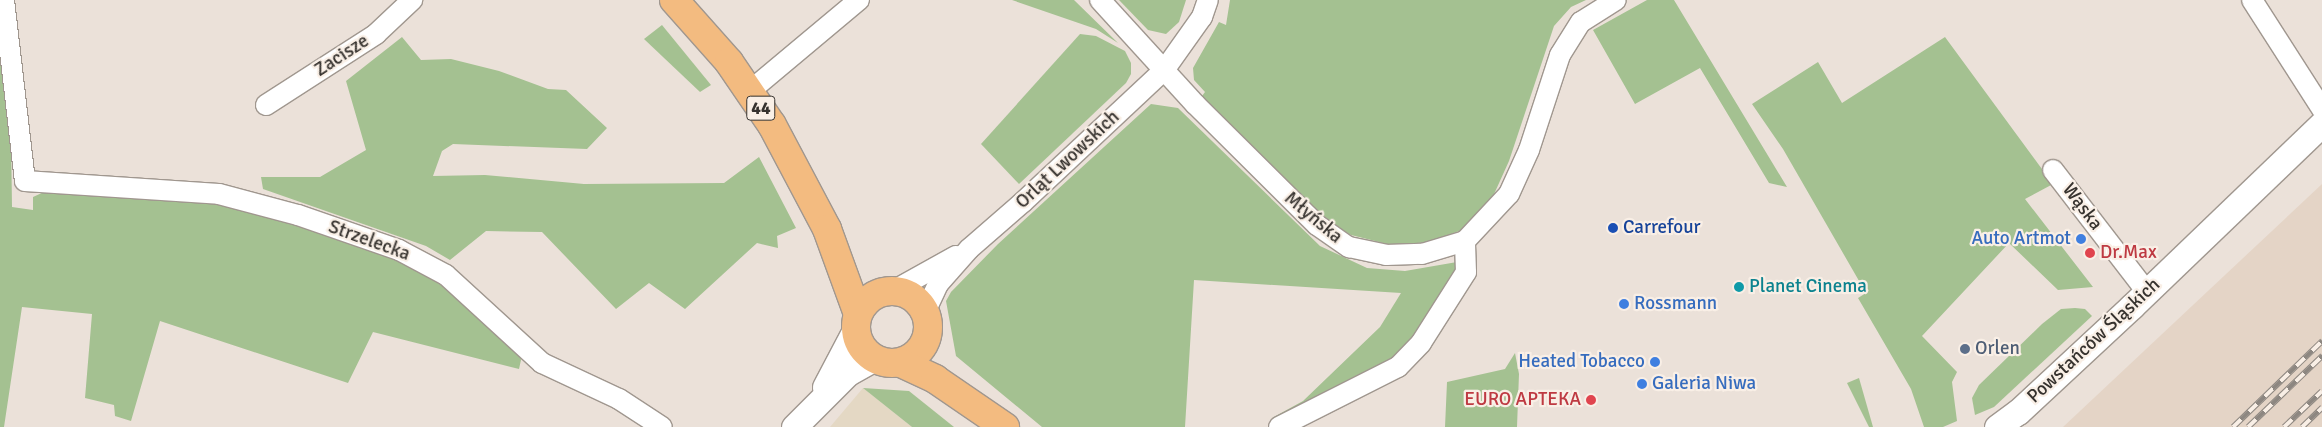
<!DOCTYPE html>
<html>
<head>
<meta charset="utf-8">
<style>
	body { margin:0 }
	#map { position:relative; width:2322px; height:427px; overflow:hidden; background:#ebe1d9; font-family:Signika,sans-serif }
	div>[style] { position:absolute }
	.built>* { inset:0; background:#e4d4c6 }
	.education>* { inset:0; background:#e4d8c4 }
	.green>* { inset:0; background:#a4c191 }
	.roads { filter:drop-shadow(1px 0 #a0978f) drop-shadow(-1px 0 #a0978f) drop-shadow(0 1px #a0978f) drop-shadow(0 -1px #a0978f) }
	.minor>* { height:20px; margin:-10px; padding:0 10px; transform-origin:10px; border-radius:10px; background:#fff }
	.tertiary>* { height:25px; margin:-12.5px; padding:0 12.5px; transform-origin:12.5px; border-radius:12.5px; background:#fff }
	.primary>* { height:28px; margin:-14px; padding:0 14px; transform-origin:14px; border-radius:14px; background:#f3bb80 }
	.primary>.ring { margin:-14px; padding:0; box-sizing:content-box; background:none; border:28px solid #f3bb80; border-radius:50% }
	.rail>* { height:5.5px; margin-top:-2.75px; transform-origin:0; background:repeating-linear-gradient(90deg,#f9efe6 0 11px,#8d8781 0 22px); box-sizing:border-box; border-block:1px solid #8d8781 }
	.dots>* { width:14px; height:14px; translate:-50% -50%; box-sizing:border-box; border:2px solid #f9efe6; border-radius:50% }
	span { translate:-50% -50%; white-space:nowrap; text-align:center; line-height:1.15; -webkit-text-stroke:4.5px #f9efe6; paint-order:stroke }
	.shield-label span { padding:1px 4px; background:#f9efe6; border:1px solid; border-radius:4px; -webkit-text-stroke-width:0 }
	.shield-label { font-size:18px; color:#36322e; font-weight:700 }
	.street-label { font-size:19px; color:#36322e }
	.transit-label { font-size:19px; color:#164399 }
	.left { translate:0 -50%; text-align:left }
	.shop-label { font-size:19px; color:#366cbe }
	.right { translate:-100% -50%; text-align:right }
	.health-label { font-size:19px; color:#be3a42 }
	.culture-label { font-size:19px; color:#0d838f }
	.service-label { font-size:19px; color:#4e5e75 }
</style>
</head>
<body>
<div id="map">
	<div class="built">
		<div style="clip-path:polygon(2322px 184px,2322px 427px,2063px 427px)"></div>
	</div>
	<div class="education">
		<div style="clip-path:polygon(863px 388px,912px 427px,830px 427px)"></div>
	</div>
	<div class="green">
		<div style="clip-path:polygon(1012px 0,1074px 0,1118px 43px,1096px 29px)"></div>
		<div style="clip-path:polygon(1119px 0,1186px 0,1179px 22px,1166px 34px,1148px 30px)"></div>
		<div style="clip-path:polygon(1230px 0,1586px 0,1571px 7px,1554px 26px,1509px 161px,1490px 203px,1464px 229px,1431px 242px,1391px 245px,1351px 235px,1319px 216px,1286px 186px,1202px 96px,1205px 92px,1194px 80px,1193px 68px,1219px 22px,1226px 25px)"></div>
		<div style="clip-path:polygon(1647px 0,1674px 0,1787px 187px,1769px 183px,1700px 68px,1635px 104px,1593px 30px)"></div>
		<div style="clip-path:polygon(662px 25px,711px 85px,700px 92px,644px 39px)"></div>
		<div style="clip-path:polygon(1080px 34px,1096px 36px,1125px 51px,1131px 63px,1131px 74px,1126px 83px,1019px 184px,981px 144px)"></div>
		<div style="clip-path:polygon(402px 37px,421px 60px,451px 59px,499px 71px,548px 89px,566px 90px,607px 128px,587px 149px,453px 144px,442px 151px,433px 176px,485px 175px,584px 184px,724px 183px,759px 157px,796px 228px,777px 236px,778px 248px,757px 243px,685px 309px,649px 283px,616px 309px,542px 232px,486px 231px,450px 260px,426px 246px,263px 189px,261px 177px,320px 177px,366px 150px,346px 81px)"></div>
		<div style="clip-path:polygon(1945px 37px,2053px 184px,2025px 199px,2093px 287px,2058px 290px,2009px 243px,1922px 336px,1957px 372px,1952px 382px,1957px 421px,1943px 427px,1924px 427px,1911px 389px,1858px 298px,1866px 293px,1783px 149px,1752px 104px,1818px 62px,1842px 103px)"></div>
		<div style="clip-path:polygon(0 44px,11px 137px,12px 207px,33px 210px,33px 197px,44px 192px,250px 206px,390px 256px,435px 276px,518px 348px,521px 360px,519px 369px,373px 332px,348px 383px,160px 321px,131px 421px,115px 416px,114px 405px,85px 398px,92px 314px,22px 307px,4px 427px,0 427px)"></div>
		<div style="clip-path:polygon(1151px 104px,1178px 108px,1320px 246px,1367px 268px,1405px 271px,1457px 262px,1458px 272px,1446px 293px,1400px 355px,1276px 421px,1272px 418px,1303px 401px,1380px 327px,1401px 293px,1194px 280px,1185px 427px,1042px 427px,956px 356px,946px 301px,951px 292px,998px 244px)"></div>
		<div style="clip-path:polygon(2075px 308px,2085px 309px,2092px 316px,1994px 407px,1975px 415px,1972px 398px,1979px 385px,2042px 324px,2061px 309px)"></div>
		<div style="clip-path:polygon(1515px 353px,1519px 374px,1517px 427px,1445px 427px,1447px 382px,1505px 369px)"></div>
		<div style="clip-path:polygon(1859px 378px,1873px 427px,1869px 427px,1847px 383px)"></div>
		<div style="clip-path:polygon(863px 388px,909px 391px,954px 427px,912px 427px)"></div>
	</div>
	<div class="roads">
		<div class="minor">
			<div style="left:4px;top:0;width:182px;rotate:83.4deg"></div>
			<div style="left:25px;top:181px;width:194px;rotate:3.8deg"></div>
			<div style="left:219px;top:194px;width:82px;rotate:14.9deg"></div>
			<div style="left:298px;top:215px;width:107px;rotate:19.1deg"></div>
			<div style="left:399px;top:250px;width:53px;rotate:28deg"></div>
			<div style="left:446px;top:275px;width:130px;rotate:42.5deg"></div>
			<div style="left:542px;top:363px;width:85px;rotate:25.1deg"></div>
			<div style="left:619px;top:399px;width:51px;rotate:33.1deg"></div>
			<div style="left:1100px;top:0;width:141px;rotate:47.6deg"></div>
			<div style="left:1195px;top:104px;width:172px;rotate:44.8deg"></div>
			<div style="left:1317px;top:225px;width:39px;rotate:35deg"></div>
			<div style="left:1349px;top:247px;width:38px;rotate:12deg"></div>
			<div style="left:1386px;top:255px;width:36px;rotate:-2deg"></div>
			<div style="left:1422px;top:254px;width:45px;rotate:-16.8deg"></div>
			<div style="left:1465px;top:241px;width:64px;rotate:-46.9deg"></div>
			<div style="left:1509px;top:194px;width:48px;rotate:-65.6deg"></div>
			<div style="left:1529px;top:150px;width:100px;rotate:-71.9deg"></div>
			<div style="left:1560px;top:55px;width:39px;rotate:-58deg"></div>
			<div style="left:1581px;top:22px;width:41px;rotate:-32.2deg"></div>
			<div style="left:2252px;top:0;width:130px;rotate:57.3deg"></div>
			<div style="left:750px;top:91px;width:142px;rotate:-39.9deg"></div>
			<div style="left:266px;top:105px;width:131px;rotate:-32.8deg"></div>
			<div style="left:376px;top:34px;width:50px;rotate:-43.4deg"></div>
			<div style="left:2053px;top:170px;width:154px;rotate:52.4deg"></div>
			<div style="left:893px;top:291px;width:72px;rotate:-29.1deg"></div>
			<div style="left:925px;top:312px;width:31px;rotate:-65deg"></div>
			<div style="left:938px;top:284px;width:47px;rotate:-48.5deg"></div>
			<div style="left:969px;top:249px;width:72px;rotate:-41deg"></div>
			<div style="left:1023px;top:202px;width:195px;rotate:-43.1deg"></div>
			<div style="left:1165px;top:69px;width:64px;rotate:-54.6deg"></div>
			<div style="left:1202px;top:17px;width:18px;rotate:-71deg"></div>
			<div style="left:1279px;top:427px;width:133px;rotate:-26.8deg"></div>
			<div style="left:1398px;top:367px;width:33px;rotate:-46deg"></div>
			<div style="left:1421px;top:343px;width:84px;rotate:-57.6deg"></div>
			<div style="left:1466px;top:272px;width:31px;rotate:-92deg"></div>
		</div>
		<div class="tertiary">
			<div style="left:825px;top:387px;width:64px;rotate:-62.2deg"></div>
			<div style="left:794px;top:427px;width:76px;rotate:-45deg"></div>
			<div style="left:848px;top:373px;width:29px;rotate:-29deg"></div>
			<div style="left:1997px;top:427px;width:26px;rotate:-36deg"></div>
			<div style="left:2018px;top:412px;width:156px;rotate:-42.9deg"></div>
			<div style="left:2132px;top:306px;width:263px;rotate:-43.8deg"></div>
		</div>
		<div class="primary">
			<div style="left:674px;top:0;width:83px;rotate:48.4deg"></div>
			<div style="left:729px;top:62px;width:76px;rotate:55.7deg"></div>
			<div style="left:772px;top:125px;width:118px;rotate:62.1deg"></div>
			<div style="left:827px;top:229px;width:90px;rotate:70deg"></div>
			<div class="ring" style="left:856px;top:291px;width:44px;height:44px"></div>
			<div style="left:901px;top:363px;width:38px;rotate:25deg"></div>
			<div style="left:935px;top:379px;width:85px;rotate:34.4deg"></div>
		</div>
	</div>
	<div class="rail">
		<div style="left:2233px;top:427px;width:124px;rotate:-44deg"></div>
		<div style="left:2248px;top:427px;width:103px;rotate:-43.8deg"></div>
		<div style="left:2284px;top:427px;width:52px;rotate:-43.5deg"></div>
		<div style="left:2302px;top:427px;width:28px;rotate:-44deg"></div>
	</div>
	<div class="dots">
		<div style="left:1613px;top:228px;background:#1a4fb4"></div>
		<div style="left:2081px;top:239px;background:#3f7fe0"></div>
		<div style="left:2090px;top:253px;background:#e0444e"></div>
		<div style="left:1739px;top:287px;background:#0f9aa8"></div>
		<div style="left:1624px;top:304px;background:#3f7fe0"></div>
		<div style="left:1965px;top:349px;background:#5c6f8a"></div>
		<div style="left:1655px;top:362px;background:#3f7fe0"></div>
		<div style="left:1642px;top:384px;background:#3f7fe0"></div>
		<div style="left:1591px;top:400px;background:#e0444e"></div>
	</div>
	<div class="shield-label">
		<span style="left:761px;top:108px">44</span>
	</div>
	<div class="street-label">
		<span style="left:342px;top:56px;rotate:-33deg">Zacisze</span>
		<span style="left:1068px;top:160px;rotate:-43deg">Orląt Lwowskich</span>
		<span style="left:2082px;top:207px;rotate:53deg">Wąska</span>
		<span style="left:1313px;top:218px;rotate:40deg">Młyńska</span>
		<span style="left:369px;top:241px;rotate:20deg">Strzelecka</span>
		<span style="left:2094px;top:341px;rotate:-43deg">Powstańców Śląskich</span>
	</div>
	<div class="transit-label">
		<span class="left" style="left:1623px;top:228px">Carrefour</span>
	</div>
	<div class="shop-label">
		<span class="right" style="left:2071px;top:239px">Auto Artmot</span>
		<span class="left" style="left:1634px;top:304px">Rossmann</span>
		<span class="right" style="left:1645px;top:362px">Heated Tobacco</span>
		<span class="left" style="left:1652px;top:384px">Galeria Niwa</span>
	</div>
	<div class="health-label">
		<span class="left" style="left:2100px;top:253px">Dr.Max</span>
		<span class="right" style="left:1581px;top:400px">EURO APTEKA</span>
	</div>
	<div class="culture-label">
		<span class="left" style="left:1749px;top:287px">Planet Cinema</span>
	</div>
	<div class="service-label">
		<span class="left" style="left:1975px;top:349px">Orlen</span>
	</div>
</div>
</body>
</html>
